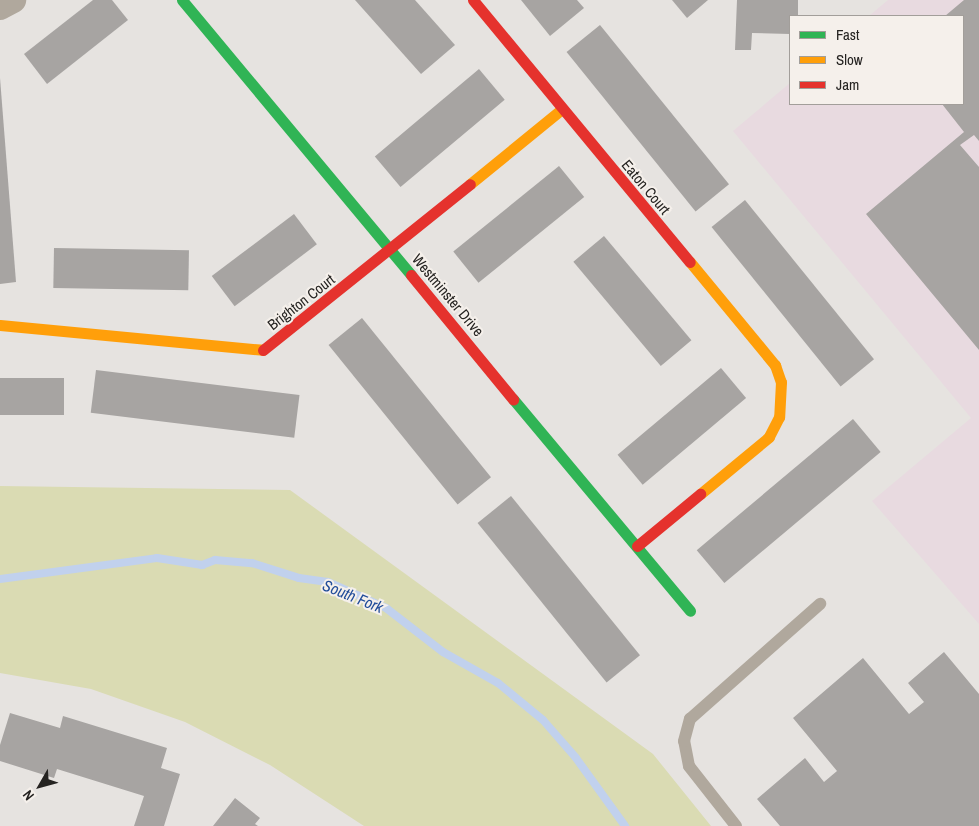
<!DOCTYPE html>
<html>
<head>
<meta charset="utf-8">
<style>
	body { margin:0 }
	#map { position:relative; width:979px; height:826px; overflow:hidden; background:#e6e3e0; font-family:"Archivo Narrow",sans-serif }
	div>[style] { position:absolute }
	.commercial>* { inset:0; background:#e8dae0 }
	.green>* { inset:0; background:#dadbb3 }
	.stream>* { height:8px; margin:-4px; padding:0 4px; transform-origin:4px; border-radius:4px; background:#c1d1ed }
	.building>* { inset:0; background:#a7a4a2; transform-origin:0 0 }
	.lane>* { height:12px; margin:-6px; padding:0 6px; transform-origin:6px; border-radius:6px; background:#b0a89d }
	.street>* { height:26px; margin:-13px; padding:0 13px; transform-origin:13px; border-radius:13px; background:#b0a89d }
	.fast>* { height:11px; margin:-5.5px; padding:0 5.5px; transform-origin:5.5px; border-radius:5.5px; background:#30b455 }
	.slow>* { height:11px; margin:-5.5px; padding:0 5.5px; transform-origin:5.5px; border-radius:5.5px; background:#ff9f0a }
	.jam>* { height:11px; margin:-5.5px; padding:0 5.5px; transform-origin:5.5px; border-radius:5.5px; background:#e5322d }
	span { translate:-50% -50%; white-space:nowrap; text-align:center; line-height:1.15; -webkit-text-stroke:4px #f5f0eb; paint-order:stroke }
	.street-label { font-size:15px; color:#252321 }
	.water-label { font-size:16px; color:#224d9a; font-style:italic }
	.legend { position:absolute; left:789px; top:15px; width:175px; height:90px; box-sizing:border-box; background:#f5f0eb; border:1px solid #a29e9a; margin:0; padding:6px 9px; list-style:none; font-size:15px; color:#252321 }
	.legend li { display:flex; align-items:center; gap:10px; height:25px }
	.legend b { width:25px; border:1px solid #a29e9a }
	.north { position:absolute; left:15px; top:761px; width:50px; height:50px; -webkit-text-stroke:4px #f5f0eb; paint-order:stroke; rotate:232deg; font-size:14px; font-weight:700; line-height:20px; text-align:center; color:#252321 }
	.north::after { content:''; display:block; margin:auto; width:18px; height:22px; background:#252321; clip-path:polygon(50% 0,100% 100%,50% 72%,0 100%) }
</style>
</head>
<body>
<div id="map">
	<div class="commercial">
		<div style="clip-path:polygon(888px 0,979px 0,979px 624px,872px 501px,971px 418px,733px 131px,790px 83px,790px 104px,963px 104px,963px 16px,869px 16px)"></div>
	</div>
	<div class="green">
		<div style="clip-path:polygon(0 486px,290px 490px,653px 754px,711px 826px,364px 826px,270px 765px,185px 722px,91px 689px,0 673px)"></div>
	</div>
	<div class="stream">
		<div style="left:0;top:579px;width:158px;rotate:-7.6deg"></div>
		<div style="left:157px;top:558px;width:46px;rotate:8.8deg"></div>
		<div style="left:202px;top:565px;width:14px;rotate:-21deg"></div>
		<div style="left:215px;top:560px;width:37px;rotate:5deg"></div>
		<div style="left:252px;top:563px;width:49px;rotate:17.7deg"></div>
		<div style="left:299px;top:578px;width:29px;rotate:8deg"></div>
		<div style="left:328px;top:582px;width:64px;rotate:24.1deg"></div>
		<div style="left:386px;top:608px;width:72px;rotate:37.7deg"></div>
		<div style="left:443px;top:652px;width:63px;rotate:29.4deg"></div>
		<div style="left:498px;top:683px;width:58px;rotate:39.4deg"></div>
		<div style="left:543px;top:720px;width:50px;rotate:49deg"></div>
		<div style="left:576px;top:758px;width:84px;rotate:54.2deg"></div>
	</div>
	<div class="building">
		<div style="clip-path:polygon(93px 0,112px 0,128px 20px,47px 84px,24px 54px)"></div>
		<div style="clip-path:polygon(355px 0,415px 0,455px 45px,421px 74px)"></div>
		<div style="clip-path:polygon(521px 0,577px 0,584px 8px,550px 36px)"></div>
		<div style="clip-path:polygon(672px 0,708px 0,687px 18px)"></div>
		<div style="clip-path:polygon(737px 0,798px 0,798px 16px,790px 16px,790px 34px,752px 33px,751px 50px,735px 50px)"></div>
		<div style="clip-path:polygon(964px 0,979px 0,979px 141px,974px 135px,960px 145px,979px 167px,979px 350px,866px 214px,964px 132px,942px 104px,963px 104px,963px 16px,945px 16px)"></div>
		<div style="left:600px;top:25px;width:205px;height:43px;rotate:51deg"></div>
		<div style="left:479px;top:69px;width:40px;height:136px;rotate:50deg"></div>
		<div style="clip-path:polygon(0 78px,16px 282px,0 284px)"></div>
		<div style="left:559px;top:166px;width:40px;height:136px;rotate:51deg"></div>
		<div style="left:745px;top:200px;width:205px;height:43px;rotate:51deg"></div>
		<div style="left:294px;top:214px;width:38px;height:103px;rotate:53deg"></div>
		<div style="left:604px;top:236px;width:136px;height:40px;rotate:50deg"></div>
		<div style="left:54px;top:248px;width:135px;height:40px;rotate:1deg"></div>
		<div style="left:362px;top:318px;width:205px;height:43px;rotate:51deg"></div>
		<div style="left:721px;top:368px;width:39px;height:135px;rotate:50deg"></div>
		<div style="left:96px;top:370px;width:205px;height:43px;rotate:7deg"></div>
		<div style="left:0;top:378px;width:64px;height:37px"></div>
		<div style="left:853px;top:419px;width:43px;height:204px;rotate:50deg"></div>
		<div style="left:511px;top:496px;width:205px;height:43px;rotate:51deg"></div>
		<div style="clip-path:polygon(944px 652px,979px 694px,979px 826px,780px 826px,757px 799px,805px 758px,824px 782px,837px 771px,793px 718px,863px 658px,909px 714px,924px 702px,908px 683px)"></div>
		<div style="clip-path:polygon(10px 713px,60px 728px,63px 716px,167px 748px,161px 768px,180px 774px,164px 826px,134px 826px,144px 796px,57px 769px,54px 778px,0 761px,0 745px)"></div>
		<div style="clip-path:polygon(235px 798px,260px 818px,255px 824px,258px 826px,213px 826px)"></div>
	</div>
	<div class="lane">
		<div style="left:736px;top:826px;width:76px;rotate:-128.1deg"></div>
		<div style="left:689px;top:766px;width:25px;rotate:-101deg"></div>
		<div style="left:684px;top:741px;width:23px;rotate:-75deg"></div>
		<div style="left:690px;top:719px;width:174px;rotate:-41.5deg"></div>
	</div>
	<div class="street">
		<div style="left:0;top:7px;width:15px;rotate:-28deg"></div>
	</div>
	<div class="fast">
		<div style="left:182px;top:0;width:358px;rotate:50.2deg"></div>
		<div style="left:513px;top:399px;width:276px;rotate:50.1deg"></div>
	</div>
	<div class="slow">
		<div style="left:470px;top:184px;width:119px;rotate:-39.2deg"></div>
		<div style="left:690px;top:262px;width:134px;rotate:50.5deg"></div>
		<div style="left:775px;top:365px;width:18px;rotate:71deg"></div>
		<div style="left:781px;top:382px;width:35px;rotate:93deg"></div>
		<div style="left:779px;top:417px;width:22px;rotate:117deg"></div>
		<div style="left:769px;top:437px;width:89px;rotate:140.4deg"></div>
		<div style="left:0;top:325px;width:264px;rotate:5.4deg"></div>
	</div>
	<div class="jam">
		<div style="left:473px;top:0;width:340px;rotate:50.4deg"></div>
		<div style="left:411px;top:275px;width:161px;rotate:50.6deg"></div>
		<div style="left:263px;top:350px;width:265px;rotate:-38.7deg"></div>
		<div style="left:637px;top:546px;width:82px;rotate:-39.5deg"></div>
	</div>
	<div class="street-label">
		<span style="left:646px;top:187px;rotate:50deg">Eaton Court</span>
		<span style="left:448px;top:295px;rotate:50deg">Westminster Drive</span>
		<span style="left:301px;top:302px;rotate:-38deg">Brighton Court</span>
	</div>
	<div class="water-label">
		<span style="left:353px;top:596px;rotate:22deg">South Fork</span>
	</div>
	<ul class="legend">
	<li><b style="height:6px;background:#30b455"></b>Fast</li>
	<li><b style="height:6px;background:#ff9f0a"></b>Slow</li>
	<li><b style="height:6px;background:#e5322d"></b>Jam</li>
	</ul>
	<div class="north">N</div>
</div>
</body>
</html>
